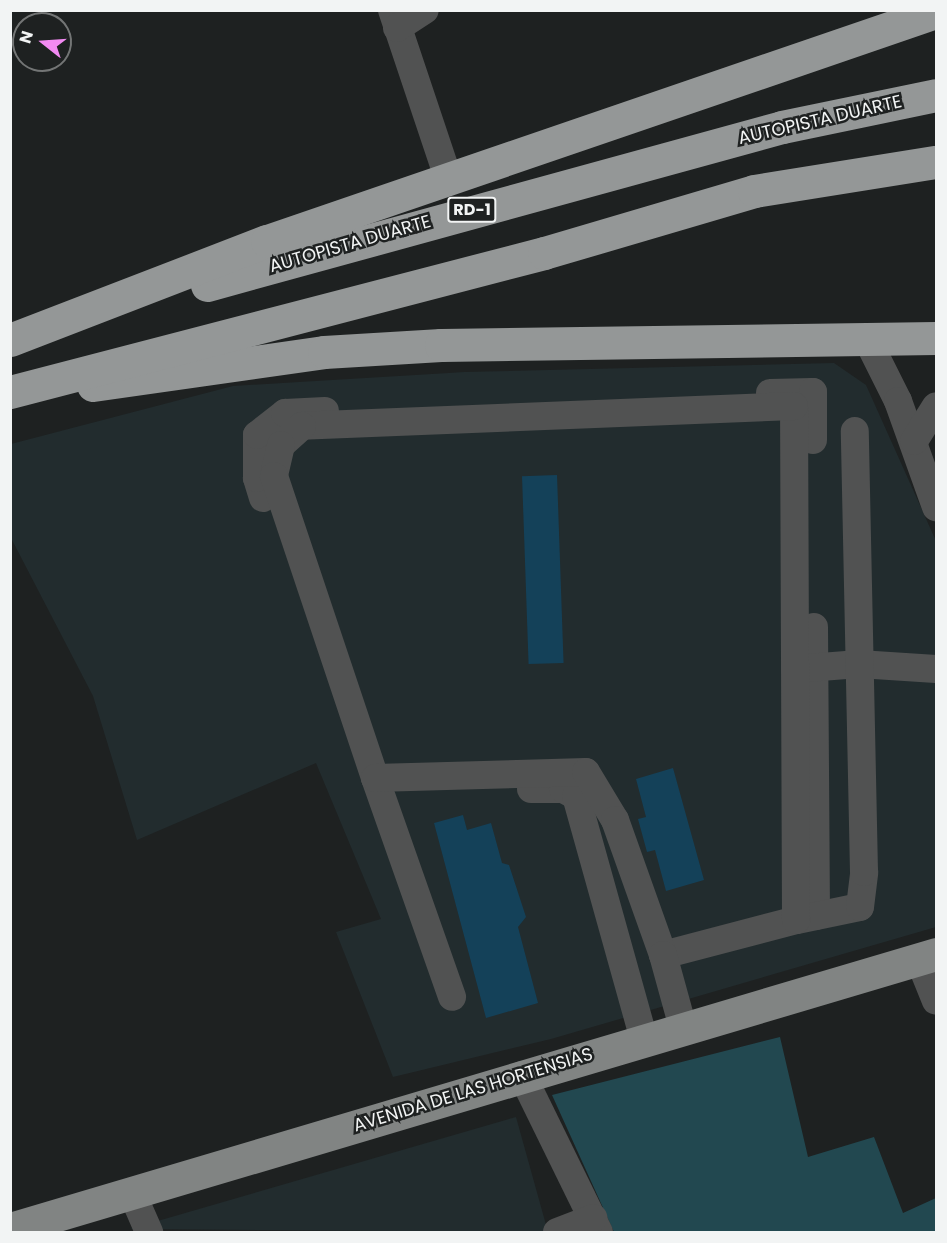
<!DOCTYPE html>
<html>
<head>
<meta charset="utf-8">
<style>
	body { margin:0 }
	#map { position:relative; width:947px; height:1243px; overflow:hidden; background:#1e2121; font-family:Poppins,sans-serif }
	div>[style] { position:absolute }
	.built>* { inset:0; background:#222c2e }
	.green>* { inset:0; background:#224850 }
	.building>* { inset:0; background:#144159; transform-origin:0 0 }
	.minor>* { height:28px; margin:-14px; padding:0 14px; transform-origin:14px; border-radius:14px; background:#515252 }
	.major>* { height:33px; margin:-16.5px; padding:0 16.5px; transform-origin:16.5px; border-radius:16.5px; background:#818483 }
	.highway>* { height:33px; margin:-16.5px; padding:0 16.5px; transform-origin:16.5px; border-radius:16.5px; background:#949797 }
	span { translate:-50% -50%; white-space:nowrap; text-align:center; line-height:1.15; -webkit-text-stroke:5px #1e2121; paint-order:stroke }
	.shield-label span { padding:2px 4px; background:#1e2121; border:2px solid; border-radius:4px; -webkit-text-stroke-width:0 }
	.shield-label { font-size:16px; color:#f2f4f4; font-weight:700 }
	.street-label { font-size:18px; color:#f2f4f4 }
	.frame { position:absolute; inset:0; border:12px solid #f2f4f4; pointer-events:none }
	.north { position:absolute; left:12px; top:12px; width:60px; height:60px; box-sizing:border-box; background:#1e2121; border:2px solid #737575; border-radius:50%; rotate:287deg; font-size:16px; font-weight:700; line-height:24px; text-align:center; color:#f2f4f4 }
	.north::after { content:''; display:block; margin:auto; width:21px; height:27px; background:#f28af2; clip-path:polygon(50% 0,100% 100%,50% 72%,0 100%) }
</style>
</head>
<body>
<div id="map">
	<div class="built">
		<div style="clip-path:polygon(834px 363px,866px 385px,936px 541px,936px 927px,551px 1039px,393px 1077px,336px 932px,381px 919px,316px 763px,137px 840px,93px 696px,11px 538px,11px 444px,233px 386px,465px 372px)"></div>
		<div style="clip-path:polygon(516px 1117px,548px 1232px,130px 1229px)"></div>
	</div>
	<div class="green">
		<div style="clip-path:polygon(780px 1037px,808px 1157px,874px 1137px,903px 1213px,936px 1198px,936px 1232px,614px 1232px,552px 1095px)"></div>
	</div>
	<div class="building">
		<div style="left:557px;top:475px;width:188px;height:35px;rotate:88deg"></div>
		<div style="clip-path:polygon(673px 768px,704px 880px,666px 891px,655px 850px,647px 852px,638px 819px,646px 817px,636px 779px)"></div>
		<div style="clip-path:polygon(463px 815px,467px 830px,491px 823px,502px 863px,509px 865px,526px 917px,518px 927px,538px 1003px,486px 1018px,434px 823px)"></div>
	</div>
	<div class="minor">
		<div style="left:392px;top:10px;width:179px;rotate:71.5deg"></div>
		<div style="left:397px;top:28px;width:33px;rotate:-33deg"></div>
		<div style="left:867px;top:339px;width:69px;rotate:63.4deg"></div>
		<div style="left:898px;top:401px;width:113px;rotate:70.3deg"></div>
		<div style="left:770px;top:393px;width:43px;rotate:-1.3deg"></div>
		<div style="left:813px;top:392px;width:48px;rotate:90deg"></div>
		<div style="left:914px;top:441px;width:41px;rotate:-57.8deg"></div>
		<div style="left:263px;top:498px;width:21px;rotate:-107deg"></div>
		<div style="left:257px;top:478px;width:43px;rotate:-90deg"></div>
		<div style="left:257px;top:435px;width:36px;rotate:-38deg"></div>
		<div style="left:285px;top:413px;width:40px;rotate:-2.9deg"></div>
		<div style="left:814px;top:627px;width:289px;rotate:89.6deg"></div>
		<div style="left:795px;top:669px;width:64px;rotate:-4.5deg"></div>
		<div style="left:859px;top:664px;width:77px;rotate:3.7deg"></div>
		<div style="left:375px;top:778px;width:232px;rotate:70.6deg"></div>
		<div style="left:531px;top:789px;width:32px"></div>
		<div style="left:563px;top:789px;width:15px;rotate:28deg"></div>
		<div style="left:576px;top:796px;width:252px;rotate:74.4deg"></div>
		<div style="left:797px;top:920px;width:64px;rotate:-11.7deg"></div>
		<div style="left:860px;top:907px;width:35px;rotate:-83deg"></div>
		<div style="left:864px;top:872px;width:441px;rotate:-91.2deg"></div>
		<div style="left:663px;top:955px;width:138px;rotate:-14.7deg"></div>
		<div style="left:796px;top:920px;width:514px;rotate:-90.22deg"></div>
		<div style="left:794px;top:406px;width:492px;rotate:177.7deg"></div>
		<div style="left:302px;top:426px;width:28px;rotate:138deg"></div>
		<div style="left:281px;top:445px;width:32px;rotate:103deg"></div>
		<div style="left:274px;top:476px;width:318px;rotate:71.5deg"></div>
		<div style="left:375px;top:778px;width:211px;rotate:-1.6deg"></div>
		<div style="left:586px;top:772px;width:56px;rotate:58.9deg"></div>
		<div style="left:615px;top:820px;width:143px;rotate:70.4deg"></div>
		<div style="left:663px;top:955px;width:79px;rotate:74.6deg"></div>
		<div style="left:919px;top:959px;width:45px;rotate:68deg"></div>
		<div style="left:522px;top:1075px;width:175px;rotate:63.9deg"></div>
		<div style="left:132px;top:1193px;width:43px;rotate:66.4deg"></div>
		<div style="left:557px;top:1232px;width:39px;rotate:-21deg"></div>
	</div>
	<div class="major">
		<div style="left:10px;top:1229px;width:966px;rotate:-16.54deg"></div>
	</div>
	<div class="highway">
		<div style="left:207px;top:285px;width:596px;rotate:-15.36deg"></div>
		<div style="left:782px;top:127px;width:157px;rotate:-11.7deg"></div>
		<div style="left:10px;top:340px;width:275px;rotate:-21.1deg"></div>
		<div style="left:267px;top:241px;width:707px;rotate:-18.9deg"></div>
		<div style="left:93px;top:385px;width:233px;rotate:-8.1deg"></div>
		<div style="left:324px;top:352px;width:117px;rotate:-3.4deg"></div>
		<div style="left:441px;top:345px;width:495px;rotate:-0.8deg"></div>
		<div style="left:10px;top:392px;width:552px;rotate:-14.59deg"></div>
		<div style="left:544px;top:253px;width:219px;rotate:-16.4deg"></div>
		<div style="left:754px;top:191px;width:184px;rotate:-9.1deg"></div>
	</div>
	<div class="shield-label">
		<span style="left:472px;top:210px">RD-1</span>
	</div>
	<div class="street-label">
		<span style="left:820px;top:120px;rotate:-13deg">AUTOPISTA DUARTE</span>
		<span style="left:350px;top:244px;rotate:-16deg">AUTOPISTA DUARTE</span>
		<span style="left:473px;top:1090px;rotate:-17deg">AVENIDA DE LAS HORTENSIAS</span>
	</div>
	<div class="frame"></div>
	<div class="north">N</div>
</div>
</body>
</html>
